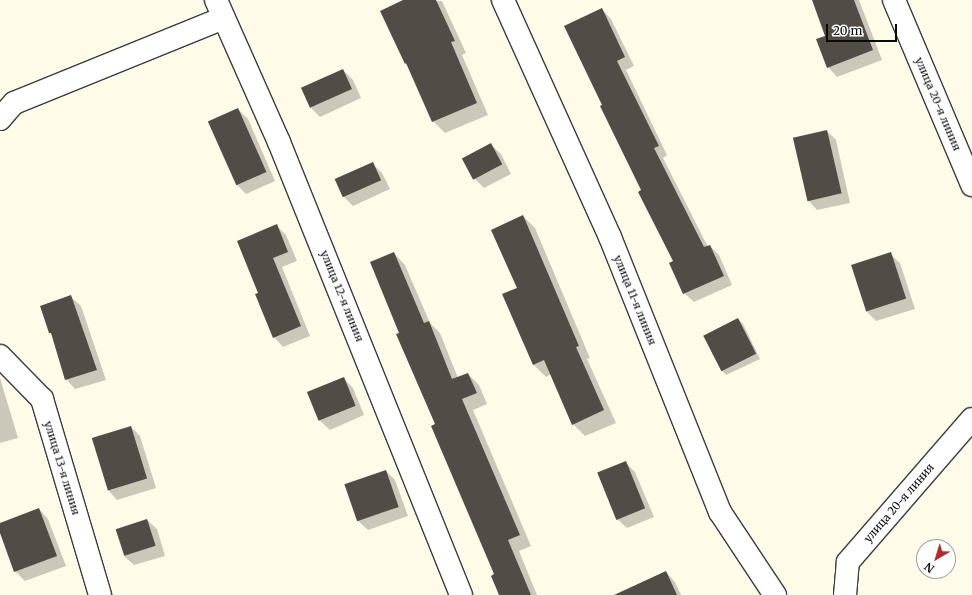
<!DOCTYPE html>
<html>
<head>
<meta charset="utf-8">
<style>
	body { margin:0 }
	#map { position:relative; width:972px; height:595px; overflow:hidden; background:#fefbe8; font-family:Merriweather,serif }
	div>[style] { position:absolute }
	.shadow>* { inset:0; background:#0003 }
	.building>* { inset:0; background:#524c47; transform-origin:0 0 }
	.roads { filter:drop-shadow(1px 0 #3d3d3d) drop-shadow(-1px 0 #3d3d3d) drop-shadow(0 1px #3d3d3d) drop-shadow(0 -1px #3d3d3d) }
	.minor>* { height:22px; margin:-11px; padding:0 11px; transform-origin:11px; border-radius:11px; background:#fff }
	span { translate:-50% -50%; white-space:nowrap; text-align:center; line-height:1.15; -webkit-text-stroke:4px #fff; paint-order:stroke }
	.street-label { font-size:11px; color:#0a0a0a }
	.north { position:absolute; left:916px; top:539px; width:40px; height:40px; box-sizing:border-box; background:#fff; border:1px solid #9d9d9d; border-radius:50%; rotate:218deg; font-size:11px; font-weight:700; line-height:16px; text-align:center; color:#0a0a0a }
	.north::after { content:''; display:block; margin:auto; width:14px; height:18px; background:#b22d2b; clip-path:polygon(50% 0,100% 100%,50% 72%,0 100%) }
	.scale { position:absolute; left:826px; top:24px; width:71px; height:18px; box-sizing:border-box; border:2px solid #0a0a0a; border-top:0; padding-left:5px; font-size:12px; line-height:14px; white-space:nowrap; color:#0a0a0a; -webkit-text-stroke:3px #fff; paint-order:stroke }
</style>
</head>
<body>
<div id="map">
	<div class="shadow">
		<div style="clip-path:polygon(405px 0,442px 1px,466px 53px,462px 55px,488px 115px,445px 133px,433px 121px,409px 67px,405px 63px)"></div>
		<div style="clip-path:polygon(813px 0,859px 0,882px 60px,837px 77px,828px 67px,826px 36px)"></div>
		<div style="clip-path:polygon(602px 9px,611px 19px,634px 66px,626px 70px,667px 155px,663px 158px,708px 247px,710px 246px,719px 255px,732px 285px,694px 302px,684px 293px,674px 262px,604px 105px)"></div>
		<div style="clip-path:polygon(343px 70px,353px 80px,361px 98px,320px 117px,310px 107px)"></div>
		<div style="clip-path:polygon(238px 109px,248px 119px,275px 181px,246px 194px,236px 184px)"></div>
		<div style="clip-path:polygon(827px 131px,836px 140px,850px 203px,817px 210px,808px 200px)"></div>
		<div style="clip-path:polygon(491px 145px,501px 154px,511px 174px,484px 188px,474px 178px)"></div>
		<div style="clip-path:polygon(373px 164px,382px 173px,390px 189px,353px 206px,344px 197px,336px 180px)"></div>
		<div style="clip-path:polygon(523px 216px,535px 228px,590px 358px,587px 359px,616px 423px,585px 436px,573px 424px,551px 374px,546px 377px,534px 365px,503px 294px,518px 288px)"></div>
		<div style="clip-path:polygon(277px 226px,286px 235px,297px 261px,282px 267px,310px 336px,283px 347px,274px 337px,260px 294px)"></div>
		<div style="clip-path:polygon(394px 253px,405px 265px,430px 323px,440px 333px,458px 378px,468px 374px,479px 385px,487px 404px,473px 410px,531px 546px,519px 551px,537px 595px,499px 595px,496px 575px,401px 333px)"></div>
		<div style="clip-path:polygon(890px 254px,900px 263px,915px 309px,876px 321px,867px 312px,852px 266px)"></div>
		<div style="clip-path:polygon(71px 297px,81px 306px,106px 380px,75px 389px,66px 379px,53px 336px,50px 333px)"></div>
		<div style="clip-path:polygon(738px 319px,743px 324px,760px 359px,726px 375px,722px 371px,705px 335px)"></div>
		<div style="clip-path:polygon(0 378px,18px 438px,0 443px)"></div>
		<div style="clip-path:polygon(343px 378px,353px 388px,364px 415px,330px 430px,320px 421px,309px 393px)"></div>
		<div style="clip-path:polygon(131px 427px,140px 436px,156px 488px,117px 500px,108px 490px)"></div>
		<div style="clip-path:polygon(625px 462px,635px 472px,654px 517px,627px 528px,617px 519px,598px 473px)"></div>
		<div style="clip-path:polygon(386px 471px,395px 480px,408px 516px,368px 530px,358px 521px,345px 485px)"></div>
		<div style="clip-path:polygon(39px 509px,48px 519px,66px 566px,25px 581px,15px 571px,0 530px,0 524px)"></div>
		<div style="clip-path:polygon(147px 520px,157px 529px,165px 556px,134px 565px,124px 556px)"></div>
		<div style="clip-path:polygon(666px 572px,675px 582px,681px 595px,643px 595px)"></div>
	</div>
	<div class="building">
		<div style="clip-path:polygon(403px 0,436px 0,455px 41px,451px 42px,477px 103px,432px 122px,406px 63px,405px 64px,380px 11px)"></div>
		<div style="clip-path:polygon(812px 0,854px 0,873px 50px,827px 68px,816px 39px,825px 36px)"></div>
		<div style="clip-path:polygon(602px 8px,625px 57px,617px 61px,659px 146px,654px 148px,704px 247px,710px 245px,724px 276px,683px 294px,669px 263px,673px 261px,638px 192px,641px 190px,600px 106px,602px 105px,564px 26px)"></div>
		<div style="left:343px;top:69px;width:22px;height:46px;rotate:66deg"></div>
		<div style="left:238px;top:108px;width:70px;height:33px;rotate:66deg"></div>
		<div style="left:827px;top:130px;width:65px;height:35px;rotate:77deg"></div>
		<div style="left:491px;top:143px;width:24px;height:33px;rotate:62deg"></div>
		<div style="left:373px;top:162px;width:20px;height:42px;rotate:66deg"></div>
		<div style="clip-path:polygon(523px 215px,579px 346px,576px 347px,604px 410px,572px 425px,544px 360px,533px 365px,502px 294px,517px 288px,491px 230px)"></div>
		<div style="clip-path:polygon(277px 224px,288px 252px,273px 258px,301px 326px,273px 338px,255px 294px,258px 293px,237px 241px)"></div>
		<div style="clip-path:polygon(394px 252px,424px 323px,429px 321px,452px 379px,468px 373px,477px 393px,462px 399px,520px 535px,508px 540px,531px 595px,499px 595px,491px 576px,494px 574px,431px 426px,435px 424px,396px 334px,399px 333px,370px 262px)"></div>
		<div style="left:891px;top:252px;width:49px;height:42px;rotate:72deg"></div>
		<div style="clip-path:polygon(71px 295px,97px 370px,65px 380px,51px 333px,49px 333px,40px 306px)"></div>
		<div style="left:738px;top:318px;width:40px;height:39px;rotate:63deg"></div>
		<div style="left:344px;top:377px;width:31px;height:40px;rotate:68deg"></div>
		<div style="left:131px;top:426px;width:55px;height:41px;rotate:73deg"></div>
		<div style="left:626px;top:461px;width:51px;height:31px;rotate:68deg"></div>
		<div style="left:386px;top:470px;width:39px;height:44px;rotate:71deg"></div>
		<div style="clip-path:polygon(39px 508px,57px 556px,14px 572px,0 533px,0 523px)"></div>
		<div style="left:147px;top:519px;width:28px;height:33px;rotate:72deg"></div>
		<div style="clip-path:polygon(666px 571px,677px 595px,614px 595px)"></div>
	</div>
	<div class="roads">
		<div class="minor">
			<div style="left:216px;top:0;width:155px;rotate:66.1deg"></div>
			<div style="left:279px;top:142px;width:488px;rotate:68.1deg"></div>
			<div style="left:503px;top:0;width:260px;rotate:65.7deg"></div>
			<div style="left:610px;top:237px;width:296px;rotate:68.2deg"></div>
			<div style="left:720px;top:512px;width:100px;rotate:56.5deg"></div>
			<div style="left:894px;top:0;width:201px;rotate:67.1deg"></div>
			<div style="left:0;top:119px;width:21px;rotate:-49deg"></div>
			<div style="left:14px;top:103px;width:226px;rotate:-22.1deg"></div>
			<div style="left:0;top:356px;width:60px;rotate:45.7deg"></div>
			<div style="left:42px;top:399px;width:204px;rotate:73.5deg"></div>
			<div style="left:845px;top:595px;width:33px;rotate:-85deg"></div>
			<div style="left:848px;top:562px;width:189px;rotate:-49.1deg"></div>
		</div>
	</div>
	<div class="street-label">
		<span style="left:938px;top:104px;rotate:67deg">улица 20-я линия</span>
		<span style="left:342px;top:296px;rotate:68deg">улица 12-я линия</span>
		<span style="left:635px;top:300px;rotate:68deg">улица 11-я линия</span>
		<span style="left:62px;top:468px;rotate:73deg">улица 13-я линия</span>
		<span style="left:899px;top:503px;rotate:-49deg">улица 20-я линия</span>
	</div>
	<div class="north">N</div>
	<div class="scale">20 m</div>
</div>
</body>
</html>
